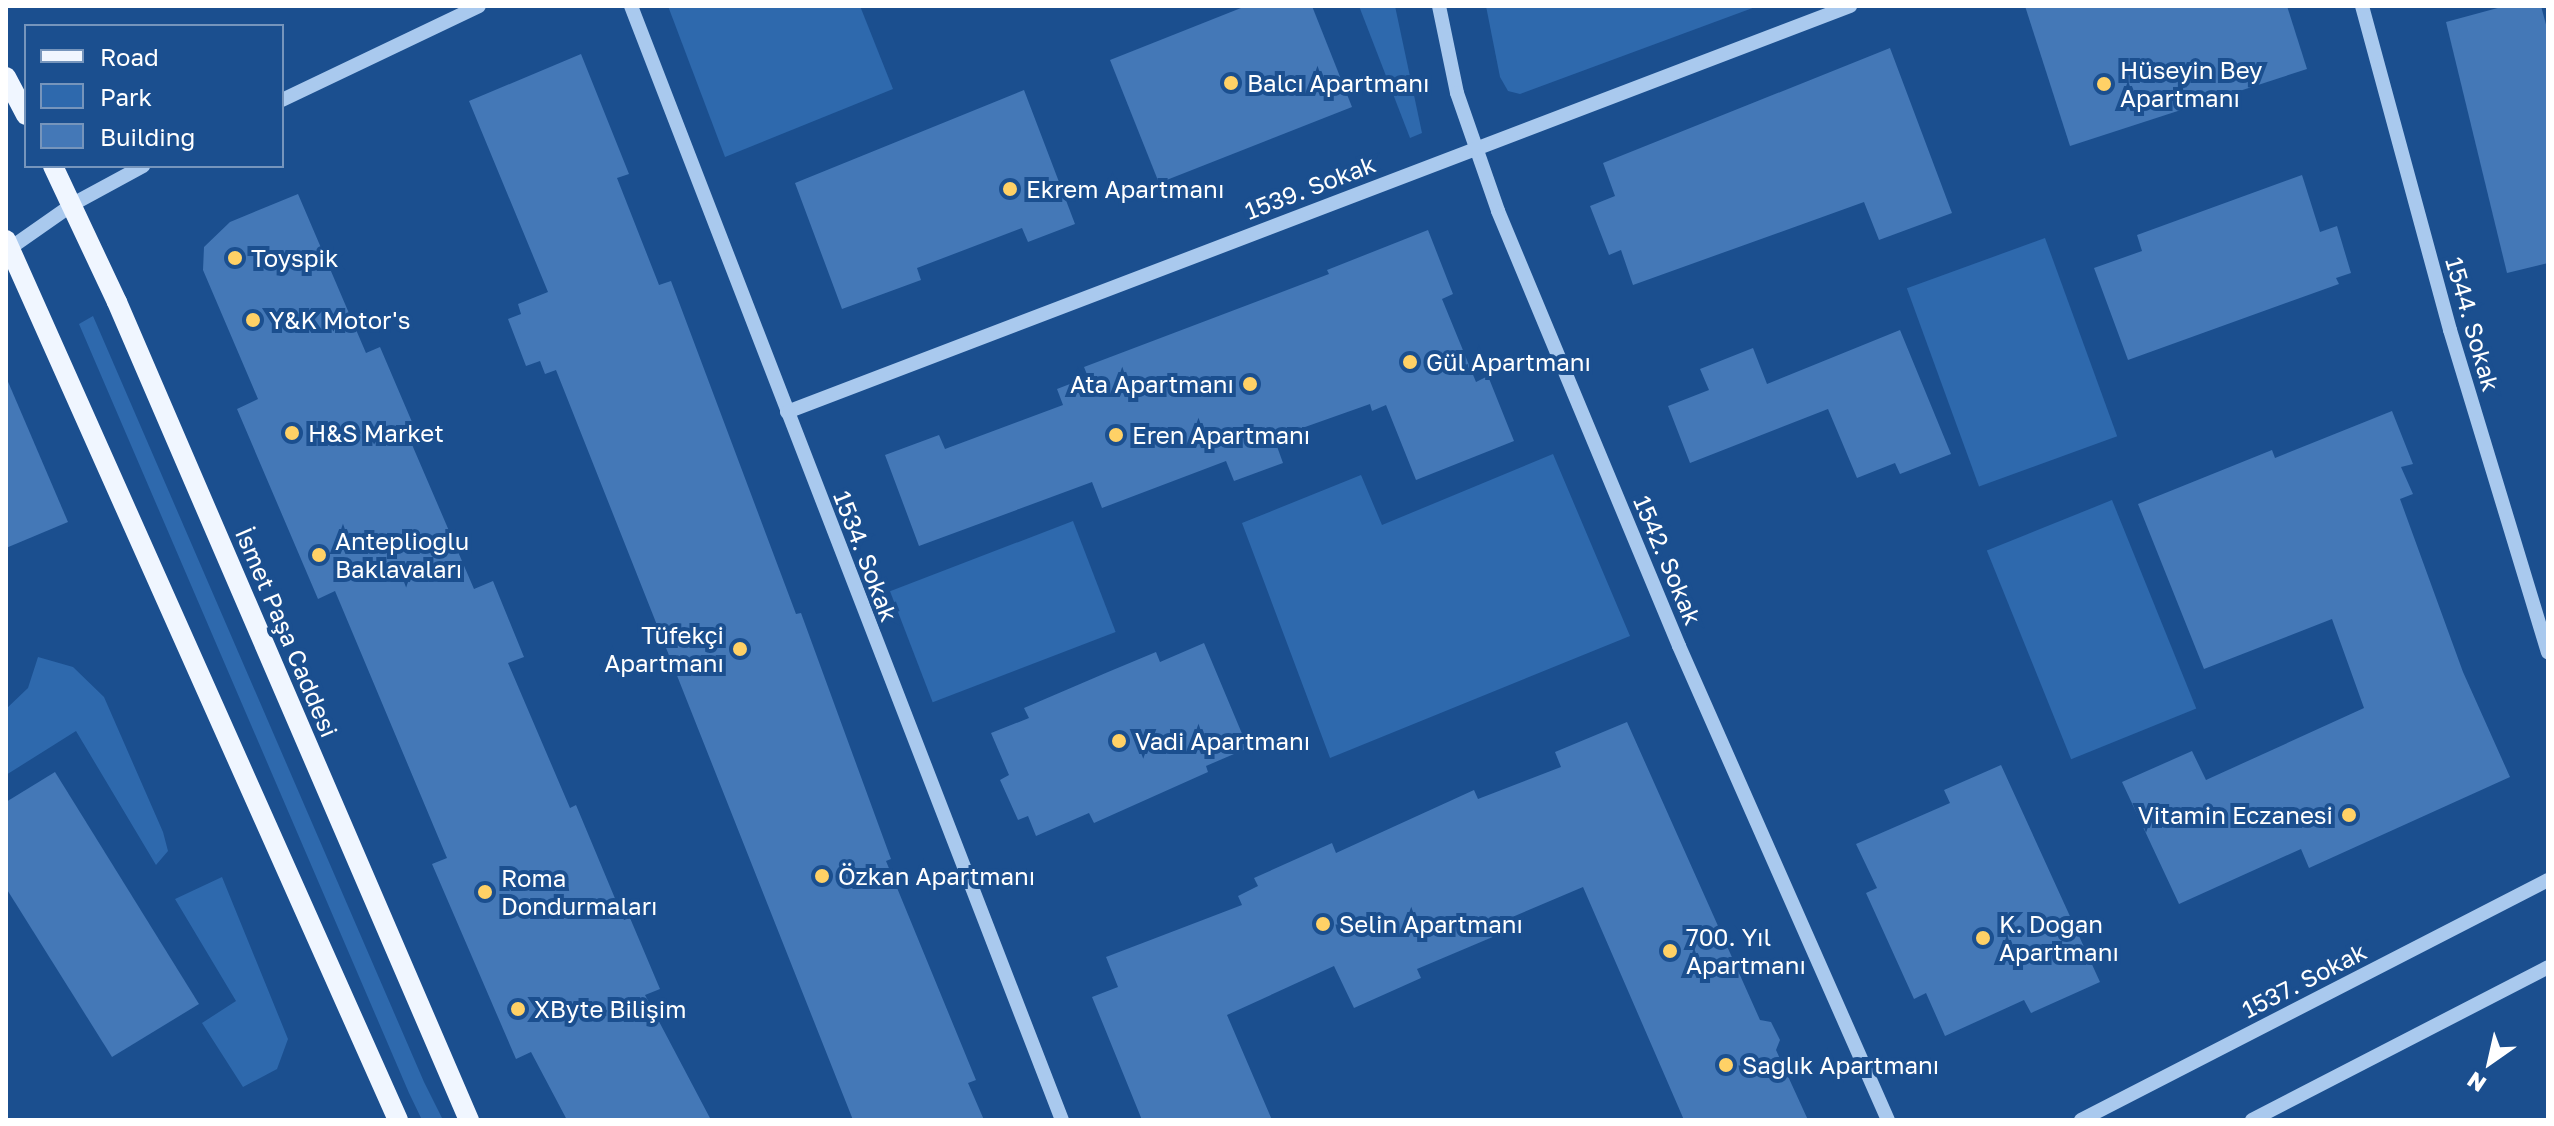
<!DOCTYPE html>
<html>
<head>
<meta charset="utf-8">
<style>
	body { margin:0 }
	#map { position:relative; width:2554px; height:1126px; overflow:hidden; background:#1b4f8f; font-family:"Golos Text",sans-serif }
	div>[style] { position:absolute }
	.green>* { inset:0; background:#2e69ad; transform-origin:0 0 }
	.building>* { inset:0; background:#4478b7 }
	.minor>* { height:14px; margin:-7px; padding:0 7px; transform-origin:7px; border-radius:7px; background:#a9c9ee }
	.major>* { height:20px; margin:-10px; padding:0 10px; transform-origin:10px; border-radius:10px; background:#f0f6ff }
	.dots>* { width:22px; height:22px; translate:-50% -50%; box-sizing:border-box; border:4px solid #1b4f8f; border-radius:50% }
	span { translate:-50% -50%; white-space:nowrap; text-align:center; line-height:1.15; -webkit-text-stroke:8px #1b4f8f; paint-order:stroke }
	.poi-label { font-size:24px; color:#fff }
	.left { translate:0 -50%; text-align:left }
	.right { translate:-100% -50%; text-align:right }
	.street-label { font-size:24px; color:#fff }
	.frame { position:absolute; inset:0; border:8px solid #fff; pointer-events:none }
	.legend { position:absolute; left:24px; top:24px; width:260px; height:144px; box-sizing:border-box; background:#1b4f8f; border:2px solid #7695bc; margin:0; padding:10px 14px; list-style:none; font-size:24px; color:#fff }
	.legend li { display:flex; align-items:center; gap:16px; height:40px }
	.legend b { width:40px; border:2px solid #7695bc }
	.north { position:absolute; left:2450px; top:1022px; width:80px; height:80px; -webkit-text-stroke:6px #1b4f8f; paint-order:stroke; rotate:214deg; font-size:22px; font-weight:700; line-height:32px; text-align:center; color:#fff }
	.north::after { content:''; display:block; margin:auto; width:28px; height:36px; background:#fff; clip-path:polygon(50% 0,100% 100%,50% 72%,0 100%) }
</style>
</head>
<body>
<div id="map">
	<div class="green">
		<div style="clip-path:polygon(668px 6px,860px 6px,893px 89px,725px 157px)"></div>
		<div style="clip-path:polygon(1359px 6px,1395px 6px,1422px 133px,1410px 138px)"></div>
		<div style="clip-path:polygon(1486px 6px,1758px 6px,1520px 94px,1508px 91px,1500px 77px)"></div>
		<div style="left:2045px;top:238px;width:211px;height:147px;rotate:70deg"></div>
		<div style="clip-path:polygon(93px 316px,424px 1082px,443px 1120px,422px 1120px,409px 1093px,79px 324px)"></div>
		<div style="clip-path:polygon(1553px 454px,1630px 636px,1330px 758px,1242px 523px,1361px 475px,1382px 525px)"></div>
		<div style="left:2112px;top:500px;width:225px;height:135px;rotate:68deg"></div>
		<div style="left:1073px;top:521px;width:119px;height:196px;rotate:69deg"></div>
		<div style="clip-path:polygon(38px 657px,73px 667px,104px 697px,163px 832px,168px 851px,156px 865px,76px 731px,6px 775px,6px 709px,28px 688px)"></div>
		<div style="clip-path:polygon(222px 877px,288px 1039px,277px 1069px,243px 1087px,202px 1023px,236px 1001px,175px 899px)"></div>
	</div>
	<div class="building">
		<div style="clip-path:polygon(1246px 6px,1312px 6px,1352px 107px,1159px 183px,1110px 60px)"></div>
		<div style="clip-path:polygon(2025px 6px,2287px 6px,2307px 69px,2070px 146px)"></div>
		<div style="clip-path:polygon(2505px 6px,2541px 6px,2548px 32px,2548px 263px,2507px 273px,2446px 22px)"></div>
		<div style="clip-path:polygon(1890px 48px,1952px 213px,1879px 240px,1864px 202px,1633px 285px,1621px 250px,1609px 255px,1590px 206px,1615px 196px,1603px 163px)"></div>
		<div style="clip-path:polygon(581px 54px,629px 174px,617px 178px,659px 285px,671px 281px,796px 614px,801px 613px,891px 859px,886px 861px,976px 1080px,968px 1083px,984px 1120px,853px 1120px,556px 370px,545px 374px,540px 361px,526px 366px,508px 319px,521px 314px,518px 304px,548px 292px,469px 101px)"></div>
		<div style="clip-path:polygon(1024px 90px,1075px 224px,1028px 242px,1022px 228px,917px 268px,921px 280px,842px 309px,795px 183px)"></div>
		<div style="clip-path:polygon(2302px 175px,2320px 232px,2337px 226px,2351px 273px,2336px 278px,2339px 284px,2128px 360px,2094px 268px,2142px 251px,2137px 235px)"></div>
		<div style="clip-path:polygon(298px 194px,366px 353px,380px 347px,412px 422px,404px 426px,474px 589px,493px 581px,524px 657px,508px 663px,570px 808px,576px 805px,624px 920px,630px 918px,660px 989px,645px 995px,711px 1120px,567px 1120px,531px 1052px,516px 1059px,432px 864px,447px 858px,335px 591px,318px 599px,237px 409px,258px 399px,203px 270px,204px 247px,230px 222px)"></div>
		<div style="clip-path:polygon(1428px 230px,1453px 294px,1442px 299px,1476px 382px,1488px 376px,1514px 441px,1416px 480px,1386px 405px,1372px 411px,1370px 404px,1274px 438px,1283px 463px,1234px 481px,1226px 461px,1102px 508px,1092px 482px,919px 546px,885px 455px,939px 435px,945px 449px,1063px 405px,1057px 389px,1088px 377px,1084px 367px,1329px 274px,1327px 270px)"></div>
		<div style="clip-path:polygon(1900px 330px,1951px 454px,1900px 474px,1895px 463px,1857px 478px,1828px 409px,1690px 463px,1668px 406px,1709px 390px,1700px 369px,1753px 348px,1767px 384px)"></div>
		<div style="clip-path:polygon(6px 377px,68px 522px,6px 548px)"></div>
		<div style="clip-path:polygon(2392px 411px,2413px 464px,2401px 467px,2413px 494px,2400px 499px,2463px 672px,2510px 777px,2309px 868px,2301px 849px,2179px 904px,2122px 782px,2192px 751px,2206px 780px,2364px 708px,2332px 619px,2204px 669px,2138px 504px,2272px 450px,2275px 458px)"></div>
		<div style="clip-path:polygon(1204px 643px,1248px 748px,1206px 766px,1208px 772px,1094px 823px,1089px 813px,1036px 836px,1028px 816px,1018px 820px,1000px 780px,1009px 775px,991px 733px,1029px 718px,1024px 708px,1108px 672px,1156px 652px,1160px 662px)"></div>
		<div style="clip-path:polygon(1627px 722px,1760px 1020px,1771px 1022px,1780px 1040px,1776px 1050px,1808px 1120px,1684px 1120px,1583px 887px,1491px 926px,1495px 936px,1417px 969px,1421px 978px,1354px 1008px,1334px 966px,1227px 1015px,1272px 1120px,1142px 1120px,1092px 997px,1118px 987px,1106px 957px,1242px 905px,1238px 896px,1258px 886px,1254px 878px,1332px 843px,1336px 853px,1474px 790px,1478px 799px,1561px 767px,1555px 752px)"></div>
		<div style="clip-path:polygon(2001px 765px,2100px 982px,2031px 1013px,2024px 1000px,1945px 1036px,1926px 993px,1914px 999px,1866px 893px,1877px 888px,1856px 844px,1950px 803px,1944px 790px)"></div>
		<div style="clip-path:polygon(55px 772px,199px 1004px,112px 1057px,6px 888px,6px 802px)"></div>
	</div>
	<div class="minor">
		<div style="left:631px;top:6px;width:1194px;rotate:68.85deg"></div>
		<div style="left:1439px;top:6px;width:89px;rotate:78.3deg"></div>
		<div style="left:1457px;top:93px;width:125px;rotate:70.8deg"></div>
		<div style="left:1498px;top:211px;width:471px;rotate:67.4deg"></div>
		<div style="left:1679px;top:646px;width:518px;rotate:66.21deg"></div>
		<div style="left:2362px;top:6px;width:336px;rotate:74.8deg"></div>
		<div style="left:2450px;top:330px;width:337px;rotate:73.1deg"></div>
		<div style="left:282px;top:100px;width:218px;rotate:-25.5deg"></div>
		<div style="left:6px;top:251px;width:82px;rotate:-35deg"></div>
		<div style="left:73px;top:204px;width:80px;rotate:-28.5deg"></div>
		<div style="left:787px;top:412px;width:1138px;rotate:-20.9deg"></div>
		<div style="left:2081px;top:1120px;width:525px;rotate:-27.2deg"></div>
		<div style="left:2252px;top:1120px;width:333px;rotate:-27.3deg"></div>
	</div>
	<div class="major">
		<div style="left:6px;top:77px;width:43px;rotate:62.2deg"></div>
		<div style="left:53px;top:166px;width:150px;rotate:64.8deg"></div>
		<div style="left:117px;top:302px;width:891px;rotate:66.72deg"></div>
		<div style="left:6px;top:240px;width:963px;rotate:65.99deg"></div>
	</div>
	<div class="dots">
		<div style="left:1231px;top:83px;background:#ffd166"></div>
		<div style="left:2104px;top:84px;background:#ffd166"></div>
		<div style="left:1010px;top:189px;background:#ffd166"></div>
		<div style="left:235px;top:258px;background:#ffd166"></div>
		<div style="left:253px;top:320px;background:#ffd166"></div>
		<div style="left:1410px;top:362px;background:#ffd166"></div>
		<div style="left:1250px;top:384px;background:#ffd166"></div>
		<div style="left:292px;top:433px;background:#ffd166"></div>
		<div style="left:1116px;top:435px;background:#ffd166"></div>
		<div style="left:319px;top:555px;background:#ffd166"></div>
		<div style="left:740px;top:649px;background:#ffd166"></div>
		<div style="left:1119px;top:741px;background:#ffd166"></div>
		<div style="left:2349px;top:815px;background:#ffd166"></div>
		<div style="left:822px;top:876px;background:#ffd166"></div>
		<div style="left:485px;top:892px;background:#ffd166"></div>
		<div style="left:1323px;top:924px;background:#ffd166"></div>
		<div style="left:1983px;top:938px;background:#ffd166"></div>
		<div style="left:1670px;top:951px;background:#ffd166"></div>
		<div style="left:518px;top:1009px;background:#ffd166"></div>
		<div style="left:1726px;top:1065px;background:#ffd166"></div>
	</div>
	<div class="poi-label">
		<span class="left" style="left:2120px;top:84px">Hüseyin Bey<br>Apartmanı</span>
		<span class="left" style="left:1247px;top:83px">Balcı Apartmanı</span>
		<span class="left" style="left:1026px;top:189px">Ekrem Apartmanı</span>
		<span class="left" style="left:251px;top:258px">Toyspik</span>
		<span class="left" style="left:269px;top:320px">Y&amp;K Motor's</span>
		<span class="left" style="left:1426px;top:362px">Gül Apartmanı</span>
		<span class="right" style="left:1234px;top:384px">Ata Apartmanı</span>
		<span class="left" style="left:308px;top:433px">H&amp;S Market</span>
		<span class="left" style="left:1132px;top:435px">Eren Apartmanı</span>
		<span class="left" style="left:335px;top:555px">Anteplioğlu<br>Baklavaları</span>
		<span class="right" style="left:724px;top:649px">Tüfekçi<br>Apartmanı</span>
		<span class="left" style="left:1135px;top:741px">Vadi Apartmanı</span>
		<span class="right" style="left:2333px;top:815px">Vitamin Eczanesi</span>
		<span class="left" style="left:838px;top:876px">Özkan Apartmanı</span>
		<span class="left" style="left:501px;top:892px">Roma<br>Dondurmaları</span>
		<span class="left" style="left:1339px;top:924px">Selin Apartmanı</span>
		<span class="left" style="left:1999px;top:938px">K. Doğan<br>Apartmanı</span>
		<span class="left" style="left:1686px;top:951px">700. Yıl<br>Apartmanı</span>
		<span class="left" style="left:534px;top:1009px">XByte Bilişim</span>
		<span class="left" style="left:1742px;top:1065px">Sağlık Apartmanı</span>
	</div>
	<div class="street-label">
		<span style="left:1310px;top:187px;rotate:-21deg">1539. Sokak</span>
		<span style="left:2473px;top:324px;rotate:74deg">1544. Sokak</span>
		<span style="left:866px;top:556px;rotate:69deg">1534. Sokak</span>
		<span style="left:1668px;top:560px;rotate:67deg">1542. Sokak</span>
		<span style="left:287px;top:632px;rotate:67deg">İsmet Paşa Caddesi</span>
		<span style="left:2304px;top:980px;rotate:-27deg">1537. Sokak</span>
	</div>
	<div class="frame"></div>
	<ul class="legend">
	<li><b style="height:10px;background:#f0f6ff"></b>Road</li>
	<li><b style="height:22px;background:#2e69ad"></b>Park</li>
	<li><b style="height:22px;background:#4478b7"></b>Building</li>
	</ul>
	<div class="north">N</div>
</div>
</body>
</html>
